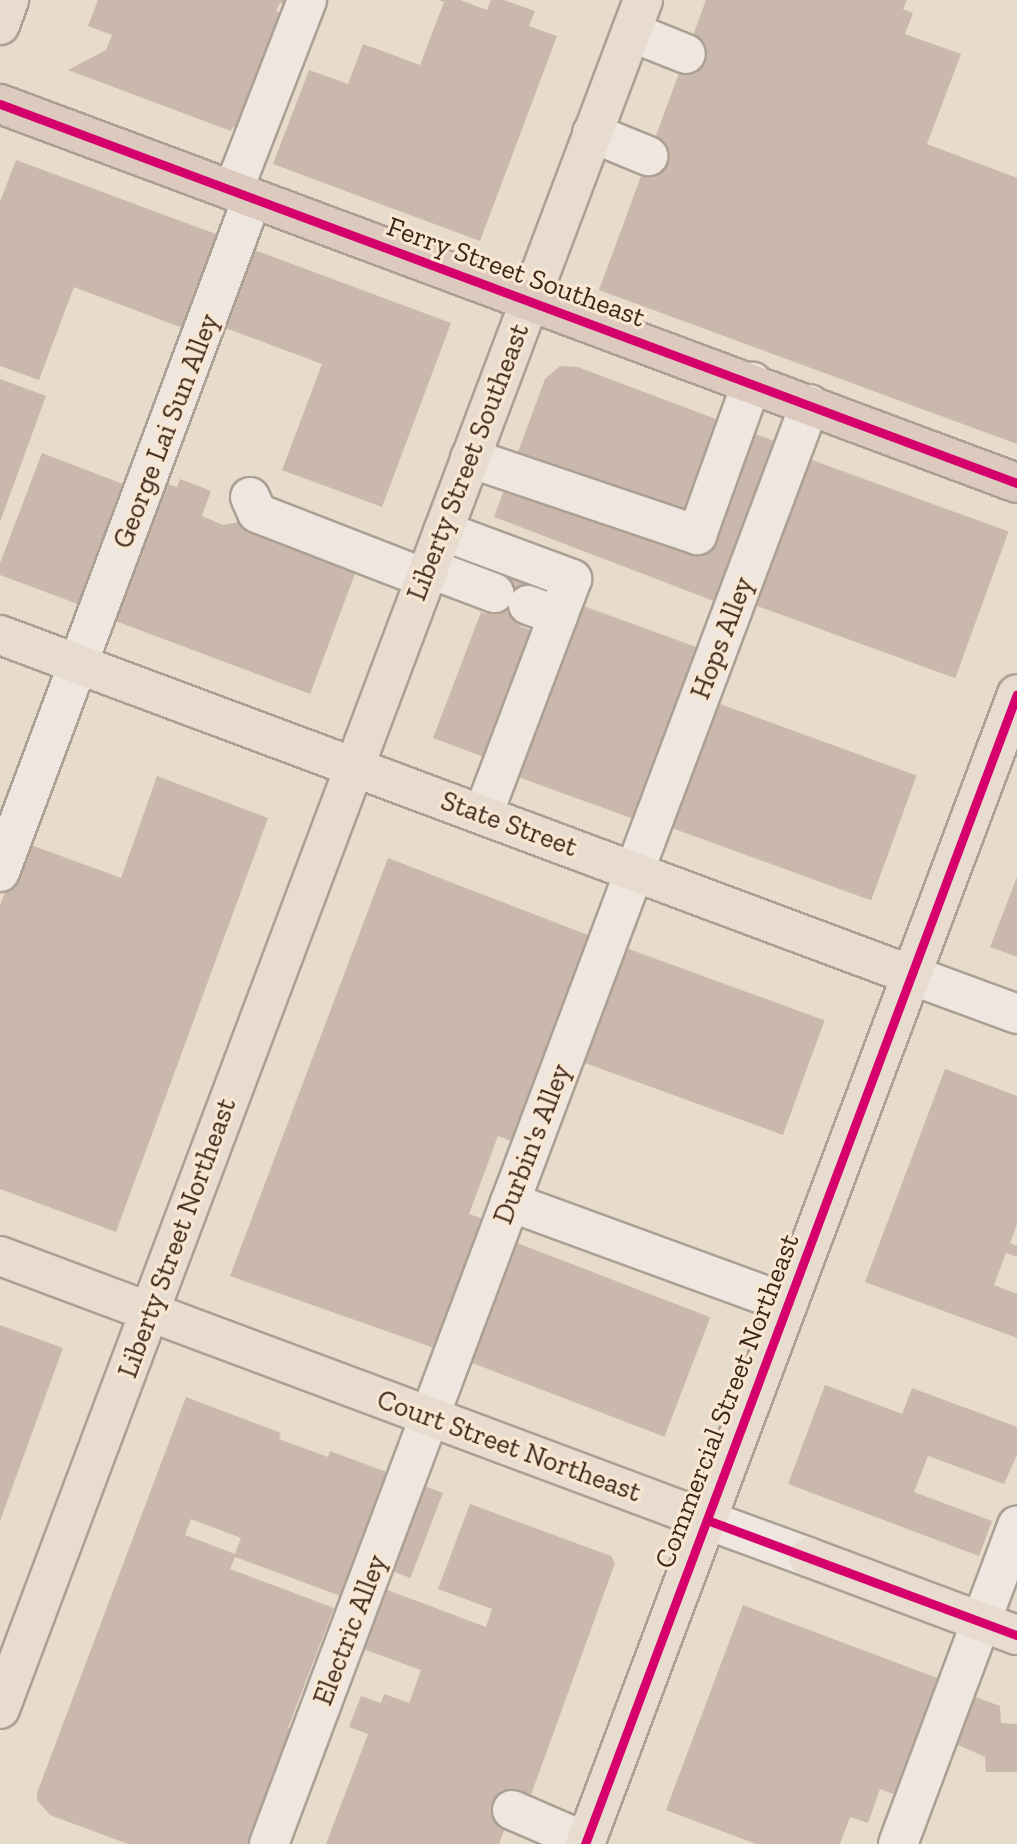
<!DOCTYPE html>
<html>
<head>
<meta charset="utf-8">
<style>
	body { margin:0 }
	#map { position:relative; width:1017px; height:1844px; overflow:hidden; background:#e7dbcc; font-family:"Zilla Slab",serif }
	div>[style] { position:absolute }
	.building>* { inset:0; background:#cbb8ad; transform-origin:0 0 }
	.roads { filter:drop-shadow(2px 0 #aca095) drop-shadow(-2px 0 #aca095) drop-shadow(0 2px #aca095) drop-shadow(0 -2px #aca095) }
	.minor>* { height:38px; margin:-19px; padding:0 19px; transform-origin:19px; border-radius:19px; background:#efe7df }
	.major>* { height:38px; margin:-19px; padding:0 19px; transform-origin:19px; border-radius:19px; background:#e7dccf }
	.highway>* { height:38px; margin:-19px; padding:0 19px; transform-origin:19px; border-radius:19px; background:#dbcabd }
	.cycleway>* { height:9px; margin:-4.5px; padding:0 4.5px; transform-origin:4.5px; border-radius:4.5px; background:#d6006c }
	span { translate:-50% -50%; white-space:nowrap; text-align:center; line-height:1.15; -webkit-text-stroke:6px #f9e7d2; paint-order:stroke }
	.street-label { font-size:28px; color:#3c271c }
</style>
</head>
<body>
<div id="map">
	<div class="building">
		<div style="clip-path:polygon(98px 0,298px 0,295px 8px,280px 3px,276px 11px,281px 13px,239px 129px,233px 127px,231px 131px,68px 70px,106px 50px,112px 35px,88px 26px)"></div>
		<div style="clip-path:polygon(439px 0,460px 0,487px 10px,491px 0,504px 0,535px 11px,529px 26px,557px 36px,480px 241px,273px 164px,309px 70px,348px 84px,363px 44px,420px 65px,444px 2px)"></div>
		<div style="clip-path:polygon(706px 0,907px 0,903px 9px,913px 13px,905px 34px,961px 54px,927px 144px,1017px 178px,1017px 444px,599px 290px)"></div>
		<div style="clip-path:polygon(16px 160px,224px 237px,188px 330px,74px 287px,39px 380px,0 366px,0 202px)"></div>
		<div style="clip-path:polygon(244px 246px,451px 323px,382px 507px,282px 470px,322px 364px,215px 324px)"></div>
		<div style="clip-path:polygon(560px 366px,578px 367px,779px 443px,719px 603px,494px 517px,545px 379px)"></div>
		<div style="clip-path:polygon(0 379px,46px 396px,0 522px)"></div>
		<div style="clip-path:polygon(42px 453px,128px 486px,83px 606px,0 575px,0 563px)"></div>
		<div style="left:801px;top:456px;width:221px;height:156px;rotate:20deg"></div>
		<div style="clip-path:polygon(180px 479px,211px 491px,202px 516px,223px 525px,244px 521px,359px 563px,310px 694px,102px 616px,155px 480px,177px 487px)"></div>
		<div style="clip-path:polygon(503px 571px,536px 583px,520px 626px,537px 633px,489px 759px,433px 738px,481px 612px,486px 614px)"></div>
		<div style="left:578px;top:604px;width:134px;height:183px;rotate:20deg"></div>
		<div style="left:709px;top:700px;width:221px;height:133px;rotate:20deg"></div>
		<div style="clip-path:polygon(157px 776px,268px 818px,116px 1232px,0 1189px,0 906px,23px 842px,121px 878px)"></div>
		<div style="clip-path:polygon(388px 858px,596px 938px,513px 1142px,498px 1136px,469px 1214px,489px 1221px,440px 1350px,230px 1276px)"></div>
		<div style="clip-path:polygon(1017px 877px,1017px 957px,990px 947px)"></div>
		<div style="left:615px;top:944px;width:223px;height:122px;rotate:20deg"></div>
		<div style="clip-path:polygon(945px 1069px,1017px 1096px,1017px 1224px,1010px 1243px,1017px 1246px,1017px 1257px,1006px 1253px,994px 1285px,1017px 1294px,1017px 1338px,865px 1282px)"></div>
		<div style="left:504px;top:1238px;width:221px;height:128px;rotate:21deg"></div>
		<div style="clip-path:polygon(0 1325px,63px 1348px,0 1521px)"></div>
		<div style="clip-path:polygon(825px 1385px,902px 1414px,912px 1388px,1017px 1427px,1017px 1455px,1004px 1484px,928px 1456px,914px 1492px,992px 1521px,979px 1556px,788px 1484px)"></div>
		<div style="clip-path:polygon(evenodd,186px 1397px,281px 1433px,279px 1439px,328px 1457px,330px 1451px,392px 1474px,346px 1598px,235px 1557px,230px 1569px,334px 1608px,288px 1728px,294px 1730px,251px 1844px,128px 1844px,50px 1815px,37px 1800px,37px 1793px,186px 1397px,191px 1519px,241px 1538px,235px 1554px,185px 1535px,191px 1519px)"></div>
		<div style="left:414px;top:1482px;width:31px;height:91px;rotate:21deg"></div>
		<div style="clip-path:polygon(470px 1504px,611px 1556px,615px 1563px,531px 1795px,519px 1791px,499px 1844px,326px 1844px,368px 1734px,349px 1727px,361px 1696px,381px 1703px,384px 1694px,409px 1703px,421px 1670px,360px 1648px,382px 1588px,486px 1627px,492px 1609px,438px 1589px)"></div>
		<div style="clip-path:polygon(743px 1605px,948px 1682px,904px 1798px,880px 1789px,868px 1823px,850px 1817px,840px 1844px,756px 1844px,666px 1810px)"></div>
		<div style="clip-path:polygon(973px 1696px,1000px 1706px,1001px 1723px,1017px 1724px,1017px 1772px,986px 1772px,985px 1757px,956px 1744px)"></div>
	</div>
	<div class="roads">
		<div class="minor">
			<div style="left:631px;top:32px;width:59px;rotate:21.8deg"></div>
			<div style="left:592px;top:133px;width:61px;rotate:22.3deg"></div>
			<div style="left:233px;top:191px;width:205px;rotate:-68.8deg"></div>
			<div style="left:470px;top:458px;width:240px;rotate:18.7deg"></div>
			<div style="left:697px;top:535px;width:163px;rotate:-70.2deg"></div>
			<div style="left:250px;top:497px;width:17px;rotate:66deg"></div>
			<div style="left:257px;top:513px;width:180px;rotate:21.2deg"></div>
			<div style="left:443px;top:531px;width:138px;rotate:20.4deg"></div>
			<div style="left:572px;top:579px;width:252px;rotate:110.7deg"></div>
			<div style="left:428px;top:568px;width:71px;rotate:20.7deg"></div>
			<div style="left:528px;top:605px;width:32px;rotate:20deg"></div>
			<div style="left:0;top:872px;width:719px;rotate:-69.47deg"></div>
			<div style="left:911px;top:975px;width:113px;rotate:20.2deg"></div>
			<div style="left:510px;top:1202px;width:296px;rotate:20.1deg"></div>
			<div style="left:707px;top:1520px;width:108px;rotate:20.1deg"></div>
			<div style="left:512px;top:1810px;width:81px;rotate:23.4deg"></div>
			<div style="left:269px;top:1844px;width:1538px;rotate:-69.41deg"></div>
			<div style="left:898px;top:1844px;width:340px;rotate:-69.5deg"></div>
		</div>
		<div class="major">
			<div style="left:0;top:25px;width:27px;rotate:-70deg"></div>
			<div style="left:0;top:635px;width:972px;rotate:20.47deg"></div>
			<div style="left:0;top:1256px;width:755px;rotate:20.48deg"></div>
			<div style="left:808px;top:1557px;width:223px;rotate:20.5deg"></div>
			<div style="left:0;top:1709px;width:1826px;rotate:-69.38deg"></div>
			<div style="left:585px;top:1844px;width:1228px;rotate:-69.41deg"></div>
		</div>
		<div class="highway">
			<div style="left:0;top:104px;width:1085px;rotate:20.44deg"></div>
		</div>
	</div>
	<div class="cycleway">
		<div style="left:0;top:104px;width:1085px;rotate:20.44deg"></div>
		<div style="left:707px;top:1520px;width:331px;rotate:20.4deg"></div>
		<div style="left:585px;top:1844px;width:1228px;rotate:-69.41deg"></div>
	</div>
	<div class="street-label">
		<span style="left:516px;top:272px;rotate:20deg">Ferry Street Southeast</span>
		<span style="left:166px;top:431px;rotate:-69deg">George Lai Sun Alley</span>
		<span style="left:468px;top:462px;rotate:-69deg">Liberty Street Southeast</span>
		<span style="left:722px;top:638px;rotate:-69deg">Hops Alley</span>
		<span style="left:509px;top:824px;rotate:20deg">State Street</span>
		<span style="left:532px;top:1144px;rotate:-69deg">Durbin's Alley</span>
		<span style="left:177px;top:1238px;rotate:-70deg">Liberty Street Northeast</span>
		<span style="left:727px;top:1401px;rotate:-69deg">Commercial Street Northeast</span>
		<span style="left:509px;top:1446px;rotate:20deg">Court Street Northeast</span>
		<span style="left:350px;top:1630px;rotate:-69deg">Electric Alley</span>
	</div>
</div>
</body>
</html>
